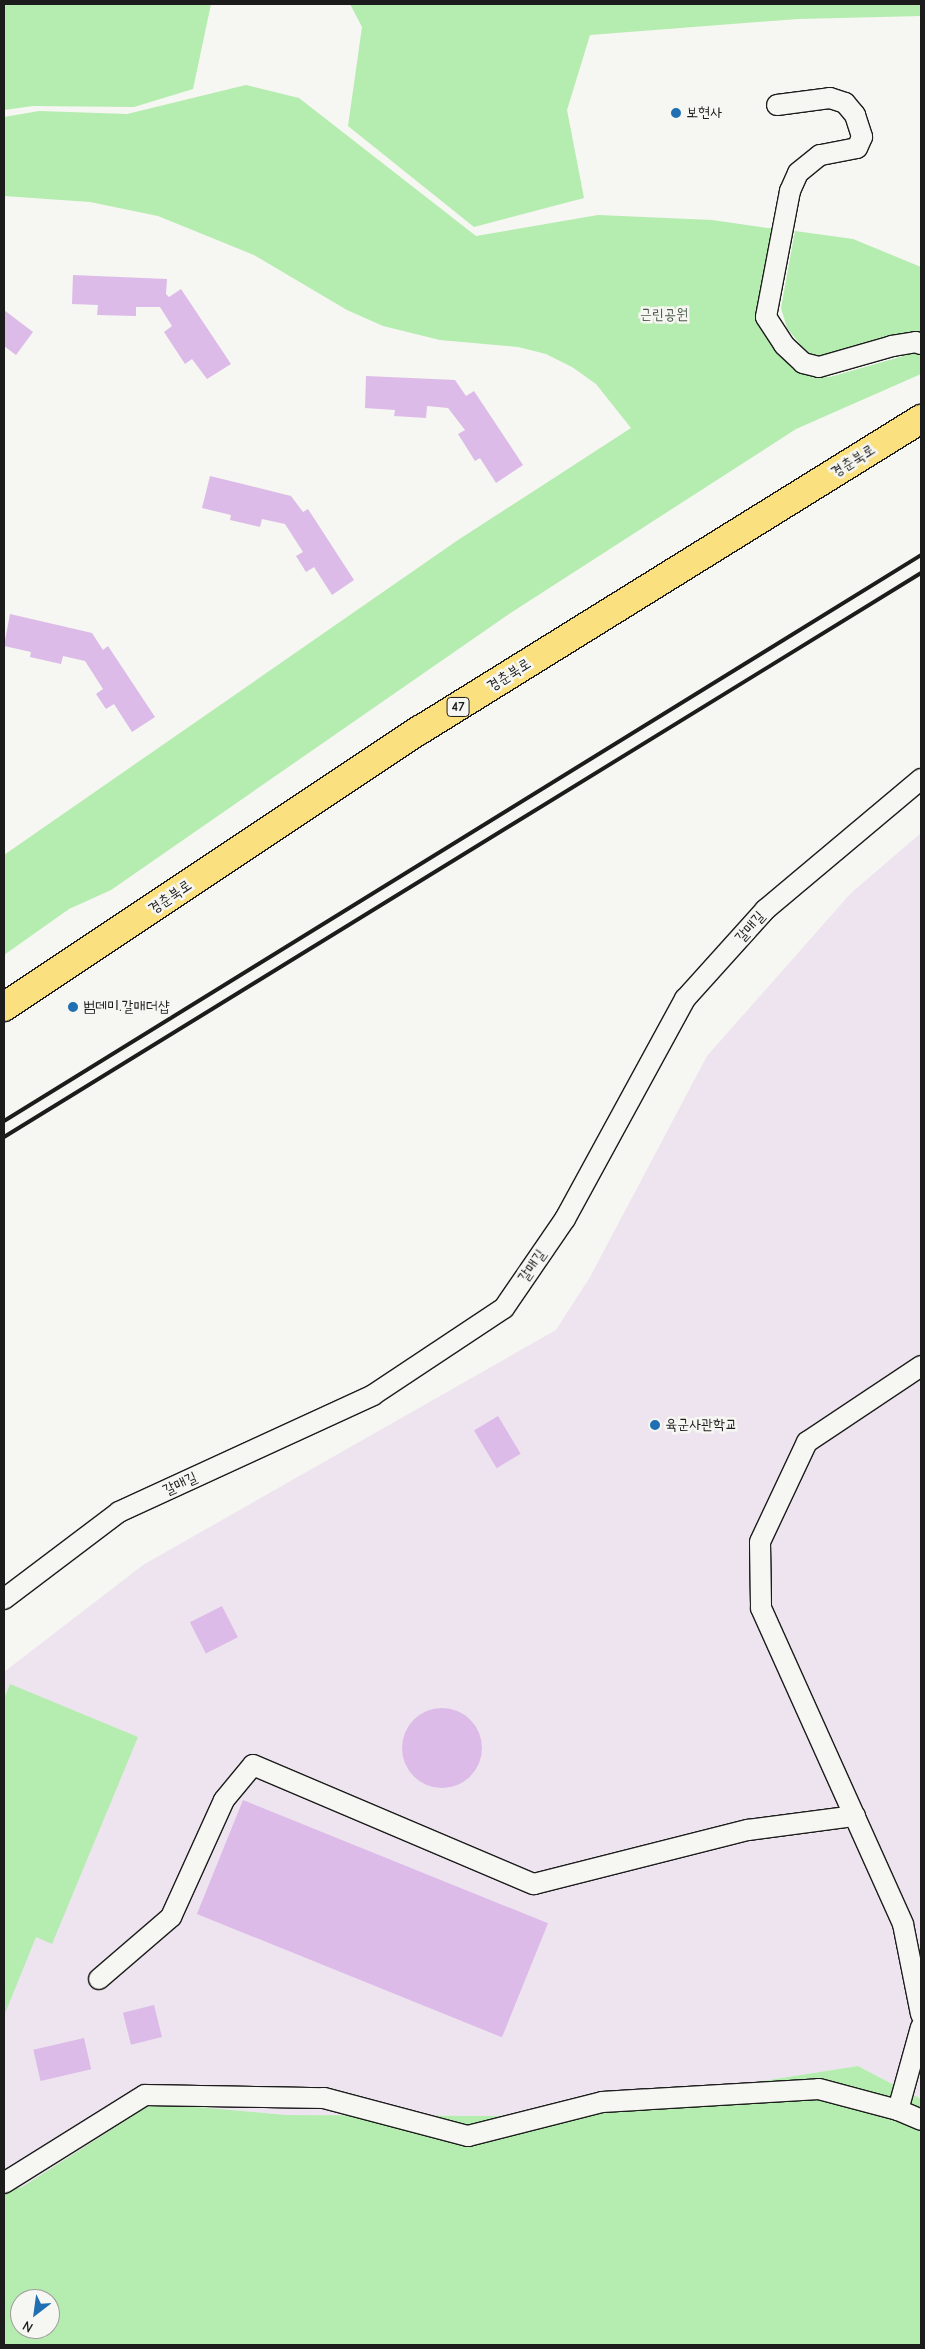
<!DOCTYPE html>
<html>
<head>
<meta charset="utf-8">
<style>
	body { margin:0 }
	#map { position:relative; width:925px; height:2349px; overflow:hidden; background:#f6f6f2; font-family:"Comic Neue","Poor Story",sans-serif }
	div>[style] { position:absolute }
	.built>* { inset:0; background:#eee4ef }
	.green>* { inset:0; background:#b5ecaf }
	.building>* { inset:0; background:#dcbbe8; transform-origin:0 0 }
	.round { border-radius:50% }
	.roads { filter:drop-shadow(1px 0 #1c1c1c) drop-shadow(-1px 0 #1c1c1c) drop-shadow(0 1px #1c1c1c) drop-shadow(0 -1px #1c1c1c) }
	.street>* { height:20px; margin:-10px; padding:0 10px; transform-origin:10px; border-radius:10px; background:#f6f6f2 }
	.primary>* { height:28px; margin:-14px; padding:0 14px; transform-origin:14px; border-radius:14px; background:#fbe080 }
	.rail>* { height:4px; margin:-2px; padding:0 2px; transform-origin:2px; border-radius:2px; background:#1c1c1c }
	.dots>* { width:14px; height:14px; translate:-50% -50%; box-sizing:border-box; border:2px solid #f6f6f2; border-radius:50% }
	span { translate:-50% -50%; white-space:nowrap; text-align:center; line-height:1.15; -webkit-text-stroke:5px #f6f6f2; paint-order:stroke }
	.shield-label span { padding:1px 4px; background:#f6f6f2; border:1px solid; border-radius:4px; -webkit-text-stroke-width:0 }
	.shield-label { font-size:14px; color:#1c1c1c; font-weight:700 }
	.poi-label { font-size:15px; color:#1c1c1c }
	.left { translate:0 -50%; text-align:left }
	.park-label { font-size:15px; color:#4a5a48 }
	.street-label { font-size:15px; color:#1c1c1c }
	.frame { position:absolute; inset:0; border:5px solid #1c1c1c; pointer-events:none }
	.north { position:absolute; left:10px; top:2289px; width:50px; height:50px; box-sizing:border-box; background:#f6f6f2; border:1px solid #9f9f9c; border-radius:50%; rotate:210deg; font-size:14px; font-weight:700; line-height:20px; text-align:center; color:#1c1c1c }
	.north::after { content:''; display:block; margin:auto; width:18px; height:22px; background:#1f6fb2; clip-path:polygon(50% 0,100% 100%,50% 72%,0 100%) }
</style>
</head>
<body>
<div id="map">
	<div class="built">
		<div style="clip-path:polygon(921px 833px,921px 2099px,858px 2066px,614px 2104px,498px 2116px,286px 2115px,154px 2103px,22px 2187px,4px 2191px,4px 1672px,143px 1565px,556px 1330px,590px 1277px,707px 1056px,851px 893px)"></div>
	</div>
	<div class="green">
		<div style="clip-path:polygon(4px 4px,211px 4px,193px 89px,134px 107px,33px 106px,4px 110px)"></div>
		<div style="clip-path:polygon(350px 4px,921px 4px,921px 16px,798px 19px,590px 35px,567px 110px,584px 198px,474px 227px,348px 126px,362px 27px)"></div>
		<div style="clip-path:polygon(246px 85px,299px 98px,476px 236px,598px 215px,712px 220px,775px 229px,761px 312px,800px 371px,813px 377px,830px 377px,914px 353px,921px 355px,921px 374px,796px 429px,509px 614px,111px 890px,69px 909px,4px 955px,4px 855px,458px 540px,631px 428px,596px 384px,572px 367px,546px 354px,518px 347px,440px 340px,383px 326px,347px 310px,254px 255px,158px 216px,90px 202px,4px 196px,4px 117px,39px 111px,127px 114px)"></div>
		<div style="clip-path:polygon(795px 231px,853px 239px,921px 267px,921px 336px,826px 359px,807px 353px,787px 328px,781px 308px)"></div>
		<div style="clip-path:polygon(10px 1684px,138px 1737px,52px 1944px,36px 1937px,4px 2016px,4px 1699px)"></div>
		<div style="clip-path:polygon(evenodd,858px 2066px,921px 2099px,921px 2345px,4px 2345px,4px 2191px,22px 2187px,153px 2103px,286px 2115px,498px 2116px,614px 2104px,858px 2066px,20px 2299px,50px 2299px,50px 2329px,20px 2329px,20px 2299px)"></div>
	</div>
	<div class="building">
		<div style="clip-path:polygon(73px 275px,167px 279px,166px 294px,169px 297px,181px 289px,231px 364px,207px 379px,192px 359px,185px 364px,164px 332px,172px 326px,160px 307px,136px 307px,136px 316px,97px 315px,98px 305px,72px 304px)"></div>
		<div style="clip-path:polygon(4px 310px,33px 332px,16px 355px,4px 346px)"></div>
		<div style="clip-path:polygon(366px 376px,455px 380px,466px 396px,474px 391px,523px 465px,496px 483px,480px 458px,475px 461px,458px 434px,465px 430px,448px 408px,427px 406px,426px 418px,394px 416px,395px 410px,365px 408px)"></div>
		<div style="clip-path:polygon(210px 476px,291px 496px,303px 512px,308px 509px,354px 580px,332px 595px,314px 567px,306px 572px,296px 556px,303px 552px,285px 524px,262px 519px,260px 527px,230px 520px,231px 515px,202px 508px)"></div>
		<div style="clip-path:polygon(10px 614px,92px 633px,103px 650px,108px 646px,155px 717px,132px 732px,114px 704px,106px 709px,96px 694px,103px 689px,85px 661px,63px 656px,61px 664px,30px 657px,31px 652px,4px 646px)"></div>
		<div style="left:498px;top:1416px;width:44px;height:28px;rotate:59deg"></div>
		<div style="left:222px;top:1606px;width:35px;height:36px;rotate:63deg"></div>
		<div class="round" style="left:402px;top:1708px;width:80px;height:80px"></div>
		<div style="left:243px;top:1800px;width:329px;height:123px;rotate:22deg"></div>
		<div style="left:154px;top:2005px;width:33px;height:32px;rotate:76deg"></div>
		<div style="left:84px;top:2038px;width:32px;height:52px;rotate:77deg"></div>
	</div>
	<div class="roads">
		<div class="street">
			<div style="left:777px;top:105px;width:53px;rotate:-7.5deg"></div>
			<div style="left:830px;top:98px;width:16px;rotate:18deg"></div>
			<div style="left:845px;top:103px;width:16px;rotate:50deg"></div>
			<div style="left:855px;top:115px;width:23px;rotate:72deg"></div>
			<div style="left:862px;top:137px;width:12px;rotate:114deg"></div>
			<div style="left:857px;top:148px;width:38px;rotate:169deg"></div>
			<div style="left:820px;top:155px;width:28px;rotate:141deg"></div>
			<div style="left:798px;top:173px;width:20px;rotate:114deg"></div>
			<div style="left:790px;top:191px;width:128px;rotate:100.8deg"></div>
			<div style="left:766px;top:317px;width:33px;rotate:57deg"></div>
			<div style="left:784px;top:345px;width:26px;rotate:43deg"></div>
			<div style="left:803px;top:363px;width:16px;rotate:14deg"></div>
			<div style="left:819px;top:367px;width:76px;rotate:-16deg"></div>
			<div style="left:892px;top:346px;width:24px;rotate:-9deg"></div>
			<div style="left:916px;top:342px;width:5px;rotate:22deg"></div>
			<div style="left:921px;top:1366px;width:137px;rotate:146.3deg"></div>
			<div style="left:807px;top:1442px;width:110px;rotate:115.2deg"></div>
			<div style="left:760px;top:1542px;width:66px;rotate:89.1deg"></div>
			<div style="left:761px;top:1608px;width:346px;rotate:65.8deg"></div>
			<div style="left:903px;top:1924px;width:92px;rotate:78.7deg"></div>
			<div style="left:4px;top:1599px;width:144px;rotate:-37.1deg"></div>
			<div style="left:119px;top:1512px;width:280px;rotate:-24.7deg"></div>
			<div style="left:373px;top:1395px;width:157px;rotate:-33.6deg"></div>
			<div style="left:504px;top:1308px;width:108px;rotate:-55.6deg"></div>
			<div style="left:565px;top:1219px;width:251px;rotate:-61.4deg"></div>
			<div style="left:685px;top:999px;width:120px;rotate:-48deg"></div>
			<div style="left:765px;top:910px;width:204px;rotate:-40deg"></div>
			<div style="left:99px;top:1979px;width:95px;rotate:-40.7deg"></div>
			<div style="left:171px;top:1917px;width:128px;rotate:-65.6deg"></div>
			<div style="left:224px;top:1800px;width:45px;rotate:-50.4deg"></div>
			<div style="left:253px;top:1765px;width:305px;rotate:23deg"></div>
			<div style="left:534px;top:1884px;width:221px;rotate:-14.2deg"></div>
			<div style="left:748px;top:1830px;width:108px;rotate:-7.5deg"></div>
			<div style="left:898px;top:2110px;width:86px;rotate:-74.5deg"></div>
			<div style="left:4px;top:2183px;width:166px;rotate:-32deg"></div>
			<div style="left:145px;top:2095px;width:179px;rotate:1deg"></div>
			<div style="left:324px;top:2098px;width:149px;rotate:14.8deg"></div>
			<div style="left:468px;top:2136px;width:138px;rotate:-14.2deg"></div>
			<div style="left:602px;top:2102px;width:217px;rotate:-3.4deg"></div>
			<div style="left:819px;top:2089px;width:82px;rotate:14.9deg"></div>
			<div style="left:898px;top:2110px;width:25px;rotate:23deg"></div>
		</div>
		<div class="primary">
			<div style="left:4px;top:1007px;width:500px;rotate:-33.7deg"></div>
			<div style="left:420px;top:730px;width:590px;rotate:-31.83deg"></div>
		</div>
	</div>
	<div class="rail">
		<div style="left:4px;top:1121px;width:1078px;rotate:-31.68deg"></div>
		<div style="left:4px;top:1137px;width:1077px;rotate:-31.59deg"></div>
	</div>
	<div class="dots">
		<div style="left:676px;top:113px;background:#1f6fb2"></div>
		<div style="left:73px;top:1007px;background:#1f6fb2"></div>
		<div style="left:655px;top:1425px;background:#1f6fb2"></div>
	</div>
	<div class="shield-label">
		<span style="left:458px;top:707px">47</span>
	</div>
	<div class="poi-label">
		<span class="left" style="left:686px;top:113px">보현사</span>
		<span class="left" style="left:83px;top:1007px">범데미.갈매더샵</span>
		<span class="left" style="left:665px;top:1425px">육군사관학교</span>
	</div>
	<div class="park-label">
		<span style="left:664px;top:315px">근린공원</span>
	</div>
	<div class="street-label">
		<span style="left:853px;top:461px;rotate:-32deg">경춘북로</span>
		<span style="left:509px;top:675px;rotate:-32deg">경춘북로</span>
		<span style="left:170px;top:897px;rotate:-34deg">경춘북로</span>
		<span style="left:750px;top:927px;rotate:-48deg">갈매길</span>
		<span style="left:532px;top:1266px;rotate:-55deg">갈매길</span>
		<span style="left:180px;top:1484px;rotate:-25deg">갈매길</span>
	</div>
	<div class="frame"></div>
	<div class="north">N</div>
</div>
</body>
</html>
